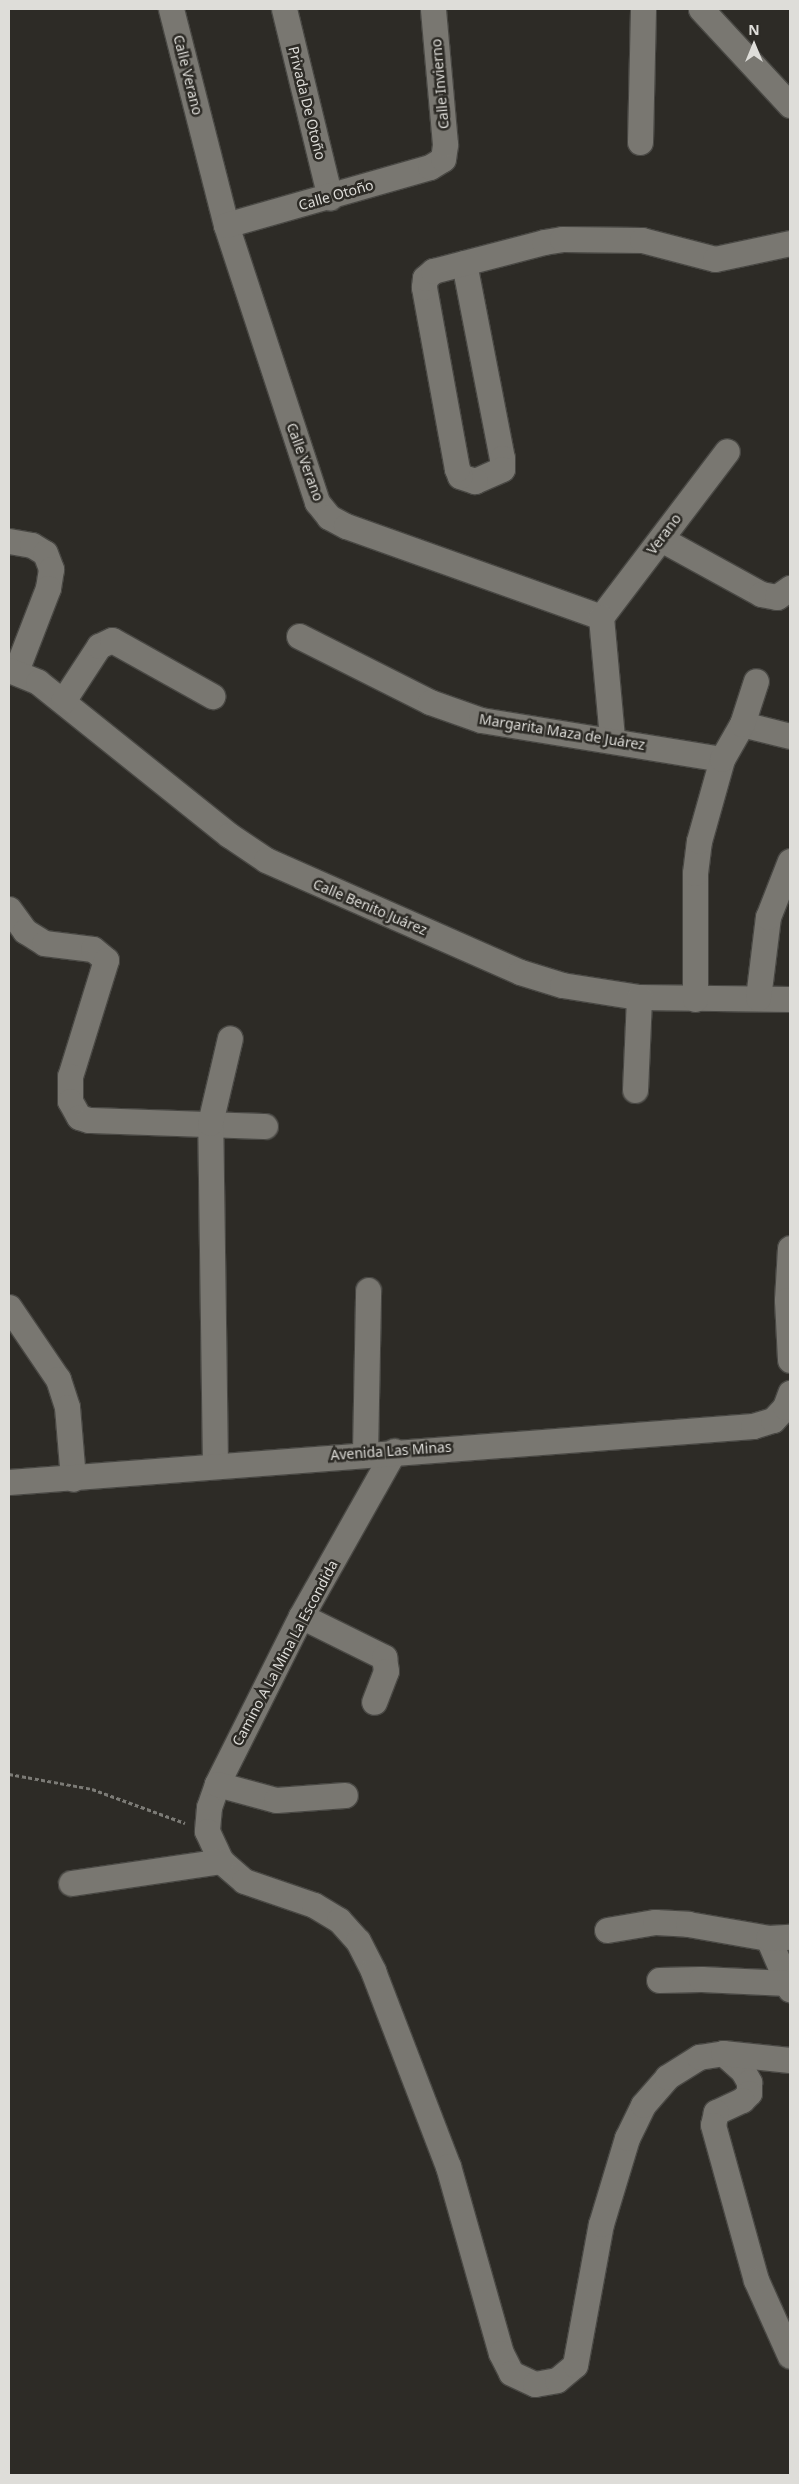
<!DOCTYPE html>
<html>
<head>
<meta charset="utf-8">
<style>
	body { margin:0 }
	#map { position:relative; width:799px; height:2484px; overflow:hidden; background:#2d2b26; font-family:"Noto Sans",sans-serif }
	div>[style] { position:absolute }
	.path>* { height:3px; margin-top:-1.5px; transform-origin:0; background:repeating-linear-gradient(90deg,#7c7b76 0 4px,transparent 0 6.5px) }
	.roads { filter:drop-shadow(1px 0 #494844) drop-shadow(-1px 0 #494844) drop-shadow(0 1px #494844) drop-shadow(0 -1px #494844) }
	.minor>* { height:25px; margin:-12.5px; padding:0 12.5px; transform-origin:12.5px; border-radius:12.5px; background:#797771 }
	span { translate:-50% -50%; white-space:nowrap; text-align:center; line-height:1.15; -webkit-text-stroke:5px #2d2b26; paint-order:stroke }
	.street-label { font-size:14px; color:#deddd9 }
	.frame { position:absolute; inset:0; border:10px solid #deddd9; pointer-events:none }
	.north { position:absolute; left:729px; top:20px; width:50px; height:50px; -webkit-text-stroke:4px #2d2b26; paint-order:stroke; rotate:0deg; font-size:14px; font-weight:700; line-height:20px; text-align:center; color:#deddd9 }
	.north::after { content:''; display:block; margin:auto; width:18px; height:22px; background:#deddd9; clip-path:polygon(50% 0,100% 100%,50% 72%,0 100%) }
</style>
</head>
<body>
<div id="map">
	<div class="path">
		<div style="left:9px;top:1774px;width:84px;rotate:10.2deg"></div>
		<div style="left:92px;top:1789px;width:99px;rotate:20.1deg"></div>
	</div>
	<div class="roads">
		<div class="minor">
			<div style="left:171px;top:9px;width:223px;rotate:75.7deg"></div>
			<div style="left:226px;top:225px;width:292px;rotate:71.8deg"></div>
			<div style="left:317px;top:502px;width:19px;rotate:51deg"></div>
			<div style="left:329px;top:517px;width:19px;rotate:28deg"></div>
			<div style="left:346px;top:526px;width:271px;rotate:19.6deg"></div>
			<div style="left:284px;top:9px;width:194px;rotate:76.3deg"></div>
			<div style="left:701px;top:9px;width:131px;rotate:47.2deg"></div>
			<div style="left:640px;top:142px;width:133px;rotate:-88.7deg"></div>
			<div style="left:226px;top:225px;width:212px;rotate:-15.9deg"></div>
			<div style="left:430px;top:167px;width:15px;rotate:-32deg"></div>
			<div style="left:443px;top:159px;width:15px;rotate:-82deg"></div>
			<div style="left:445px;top:144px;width:136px;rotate:-95.1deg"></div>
			<div style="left:464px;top:263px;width:199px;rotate:79deg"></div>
			<div style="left:502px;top:458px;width:11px;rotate:90deg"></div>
			<div style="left:502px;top:469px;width:30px;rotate:156deg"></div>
			<div style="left:475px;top:481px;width:16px;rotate:-162deg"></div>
			<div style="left:460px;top:476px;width:8px;rotate:-113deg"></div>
			<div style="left:457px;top:469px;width:185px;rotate:-100.3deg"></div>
			<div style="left:424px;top:287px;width:9px;rotate:-84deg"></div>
			<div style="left:425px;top:278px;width:11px;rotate:-41deg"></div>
			<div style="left:433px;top:271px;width:115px;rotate:-14.6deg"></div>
			<div style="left:544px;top:242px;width:18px;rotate:-9deg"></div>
			<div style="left:562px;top:239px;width:80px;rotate:0.7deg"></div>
			<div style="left:642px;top:240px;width:75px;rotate:14.6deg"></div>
			<div style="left:715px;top:259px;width:77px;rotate:-12deg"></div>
			<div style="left:661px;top:539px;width:114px;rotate:28.8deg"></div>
			<div style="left:761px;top:594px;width:16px;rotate:11deg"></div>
			<div style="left:777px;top:597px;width:16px;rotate:-35deg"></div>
			<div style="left:9px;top:541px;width:23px;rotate:10deg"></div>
			<div style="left:32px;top:545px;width:15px;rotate:32deg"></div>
			<div style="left:45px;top:553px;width:17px;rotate:69deg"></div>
			<div style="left:51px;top:569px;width:19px;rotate:99deg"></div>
			<div style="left:48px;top:588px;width:89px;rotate:111.1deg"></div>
			<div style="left:601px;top:617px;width:208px;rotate:-52.8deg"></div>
			<div style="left:601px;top:617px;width:122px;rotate:84.8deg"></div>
			<div style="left:299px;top:636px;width:147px;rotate:26.7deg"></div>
			<div style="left:430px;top:702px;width:54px;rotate:19.4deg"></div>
			<div style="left:481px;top:720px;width:244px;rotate:9.2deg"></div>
			<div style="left:9px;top:670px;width:31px;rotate:22deg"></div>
			<div style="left:38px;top:682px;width:245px;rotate:38.7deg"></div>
			<div style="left:229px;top:835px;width:45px;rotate:34deg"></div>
			<div style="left:266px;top:860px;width:278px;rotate:23.8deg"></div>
			<div style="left:520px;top:972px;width:44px;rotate:17.2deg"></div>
			<div style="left:562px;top:985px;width:78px;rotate:8.9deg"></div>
			<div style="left:639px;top:997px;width:151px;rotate:0.8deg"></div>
			<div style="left:63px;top:701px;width:66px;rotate:-56.8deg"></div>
			<div style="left:99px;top:646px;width:14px;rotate:-25deg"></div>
			<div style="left:112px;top:640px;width:115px;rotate:29.2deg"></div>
			<div style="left:742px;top:724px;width:49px;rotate:14deg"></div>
			<div style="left:9px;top:909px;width:27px;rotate:54deg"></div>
			<div style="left:25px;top:931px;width:22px;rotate:32deg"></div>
			<div style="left:44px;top:943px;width:49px;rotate:7deg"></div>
			<div style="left:93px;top:949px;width:17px;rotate:40deg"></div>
			<div style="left:106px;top:960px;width:121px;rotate:107.2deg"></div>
			<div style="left:70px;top:1076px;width:25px;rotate:90deg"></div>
			<div style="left:70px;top:1101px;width:18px;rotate:61deg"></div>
			<div style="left:79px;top:1117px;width:10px;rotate:17deg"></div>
			<div style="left:89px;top:1120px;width:176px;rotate:2deg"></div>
			<div style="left:758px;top:998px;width:82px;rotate:-83deg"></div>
			<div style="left:768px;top:917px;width:60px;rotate:-68.6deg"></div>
			<div style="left:695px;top:999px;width:126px;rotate:-90deg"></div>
			<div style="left:695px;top:873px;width:32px;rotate:-83deg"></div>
			<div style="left:699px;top:841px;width:85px;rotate:-74.3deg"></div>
			<div style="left:722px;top:759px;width:40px;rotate:-60.3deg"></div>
			<div style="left:742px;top:724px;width:45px;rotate:-72deg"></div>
			<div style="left:635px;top:1090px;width:93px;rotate:-87.5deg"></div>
			<div style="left:790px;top:1248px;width:52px;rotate:93.3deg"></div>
			<div style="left:787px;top:1300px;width:60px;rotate:87.1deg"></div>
			<div style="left:9px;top:1307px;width:87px;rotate:55.8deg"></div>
			<div style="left:58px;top:1379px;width:29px;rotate:72deg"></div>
			<div style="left:67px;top:1407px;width:72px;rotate:85.2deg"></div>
			<div style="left:394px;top:1451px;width:189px;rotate:119.4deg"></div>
			<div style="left:301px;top:1616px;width:188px;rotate:116.6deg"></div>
			<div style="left:217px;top:1784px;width:24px;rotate:109deg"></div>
			<div style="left:209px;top:1807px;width:24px;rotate:95deg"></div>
			<div style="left:207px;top:1831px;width:33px;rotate:65deg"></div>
			<div style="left:221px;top:1861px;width:30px;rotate:41deg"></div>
			<div style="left:244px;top:1881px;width:74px;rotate:18.9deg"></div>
			<div style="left:314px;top:1905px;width:29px;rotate:31deg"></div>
			<div style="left:339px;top:1920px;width:28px;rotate:48deg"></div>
			<div style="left:358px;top:1941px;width:34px;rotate:63deg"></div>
			<div style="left:373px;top:1971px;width:209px;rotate:69deg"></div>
			<div style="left:448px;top:2166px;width:194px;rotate:74.2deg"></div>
			<div style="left:501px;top:2353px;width:22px;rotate:63deg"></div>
			<div style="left:511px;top:2373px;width:26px;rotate:25deg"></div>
			<div style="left:535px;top:2384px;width:22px;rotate:-10deg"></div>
			<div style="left:557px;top:2380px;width:23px;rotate:-40deg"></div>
			<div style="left:575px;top:2365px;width:143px;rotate:-79.6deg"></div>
			<div style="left:601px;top:2224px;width:90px;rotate:-73.2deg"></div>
			<div style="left:627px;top:2138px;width:37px;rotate:-64deg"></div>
			<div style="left:643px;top:2105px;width:37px;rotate:-49deg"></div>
			<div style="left:667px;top:2077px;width:38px;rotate:-32deg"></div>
			<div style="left:699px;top:2057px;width:24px;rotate:-9deg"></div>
			<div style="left:723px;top:2053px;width:27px;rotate:42deg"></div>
			<div style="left:743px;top:2071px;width:13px;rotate:61deg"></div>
			<div style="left:749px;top:2082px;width:11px;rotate:90deg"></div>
			<div style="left:749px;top:2093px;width:10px;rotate:135deg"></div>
			<div style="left:742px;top:2100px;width:29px;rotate:155deg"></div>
			<div style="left:716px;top:2112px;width:13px;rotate:103deg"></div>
			<div style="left:713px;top:2125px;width:161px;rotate:74.5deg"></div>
			<div style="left:756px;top:2280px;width:83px;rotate:65.9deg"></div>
			<div style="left:365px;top:1453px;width:163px;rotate:-88.9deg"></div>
			<div style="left:215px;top:1465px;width:342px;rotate:-90.8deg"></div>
			<div style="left:210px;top:1123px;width:87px;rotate:-76.8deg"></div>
			<div style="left:9px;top:1482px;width:746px;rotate:-4.3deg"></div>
			<div style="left:753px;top:1426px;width:21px;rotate:-17deg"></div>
			<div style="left:773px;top:1420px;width:18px;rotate:-47deg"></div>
			<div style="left:785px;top:1407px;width:15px;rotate:-70deg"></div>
			<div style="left:301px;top:1616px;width:93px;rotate:26.3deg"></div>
			<div style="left:384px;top:1657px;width:14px;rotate:82deg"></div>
			<div style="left:386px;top:1671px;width:33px;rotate:111deg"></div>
			<div style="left:217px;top:1784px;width:61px;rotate:15.2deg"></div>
			<div style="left:276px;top:1800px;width:69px;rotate:-4.1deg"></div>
			<div style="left:71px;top:1883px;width:152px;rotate:-8.3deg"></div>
			<div style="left:607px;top:1930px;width:49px;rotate:-9.5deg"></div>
			<div style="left:655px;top:1922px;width:33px;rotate:3deg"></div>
			<div style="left:688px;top:1924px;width:81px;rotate:9.9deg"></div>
			<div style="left:768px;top:1938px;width:56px;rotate:66.7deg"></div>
			<div style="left:768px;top:1938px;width:22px;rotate:-3deg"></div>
			<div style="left:659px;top:1980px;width:42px;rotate:-1.4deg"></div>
			<div style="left:701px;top:1979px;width:86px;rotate:2.7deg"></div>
			<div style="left:723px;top:2053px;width:67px;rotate:6deg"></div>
		</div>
	</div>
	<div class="street-label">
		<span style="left:188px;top:75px;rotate:76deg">Calle Verano</span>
		<span style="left:440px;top:84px;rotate:-95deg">Calle Invierno</span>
		<span style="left:307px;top:103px;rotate:76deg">Privada De Otoño</span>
		<span style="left:336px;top:195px;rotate:-16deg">Calle Otoño</span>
		<span style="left:305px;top:462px;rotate:70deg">Calle Verano</span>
		<span style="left:664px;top:534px;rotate:-53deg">Verano</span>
		<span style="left:562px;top:732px;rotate:9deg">Margarita Maza de Juárez</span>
		<span style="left:370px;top:907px;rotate:23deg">Calle Benito Juárez</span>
		<span style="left:391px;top:1451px;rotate:-4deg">Avenida Las Minas</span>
		<span style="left:285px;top:1653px;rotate:-62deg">Camino A La Mina La Escondida</span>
	</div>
	<div class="frame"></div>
	<div class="north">N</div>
</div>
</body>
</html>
